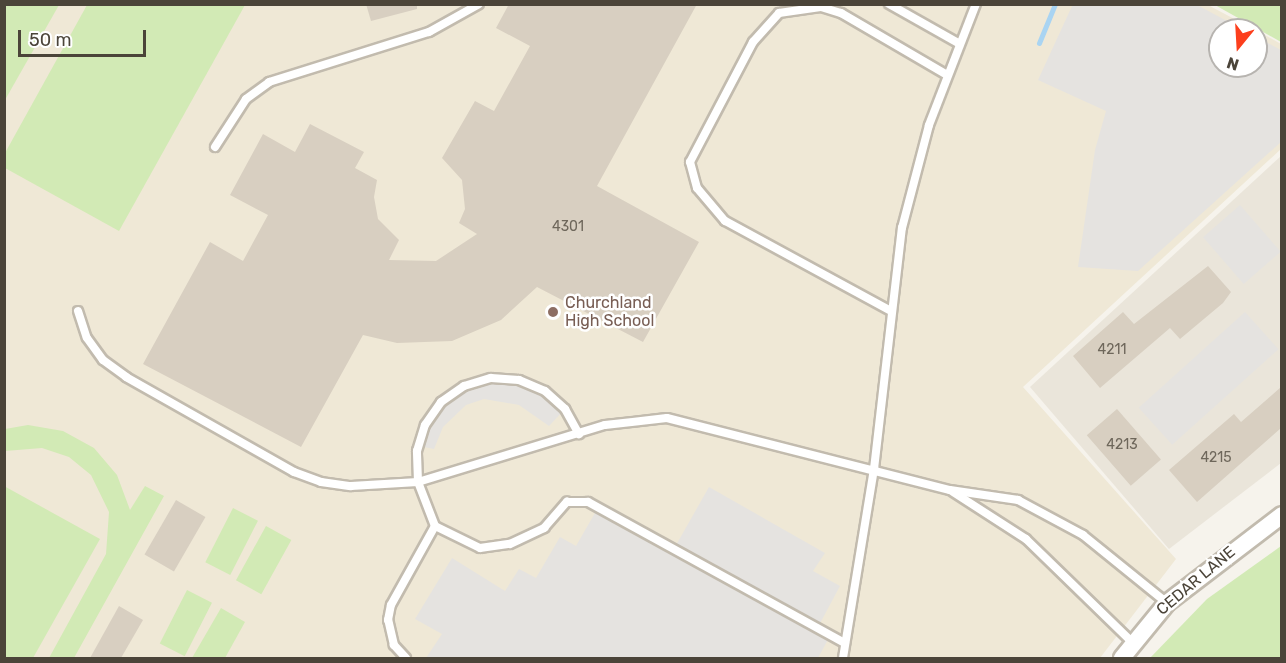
<!DOCTYPE html>
<html>
<head>
<meta charset="utf-8">
<style>
	body { margin:0 }
	#map { position:relative; width:1286px; height:663px; overflow:hidden; background:#f6f3ec; font-family:Rubik,sans-serif }
	div>[style] { position:absolute }
	.residential>* { inset:0; background:#eae5da }
	.education>* { inset:0; background:#efe8d6 }
	.green>* { inset:0; background:#d2eab5; transform-origin:0 0 }
	.parking>* { inset:0; background:#e5e3e0; transform-origin:0 0 }
	.stream>* { height:5px; margin:-2.5px; padding:0 2.5px; transform-origin:2.5px; border-radius:2.5px; background:#a9d4f2 }
	.building>* { inset:0; background:#d8cfc1; transform-origin:0 0 }
	.roads { filter:drop-shadow(2px 0 #c2bbae) drop-shadow(-2px 0 #c2bbae) drop-shadow(0 2px #c2bbae) drop-shadow(0 -2px #c2bbae) }
	.service>* { height:8px; margin:-4px; padding:0 4px; transform-origin:4px; border-radius:4px; background:#fff }
	.minor>* { height:16px; margin:-8px; padding:0 8px; transform-origin:8px; border-radius:8px; background:#fff }
	.dots>* { width:16px; height:16px; translate:-50% -50%; box-sizing:border-box; border:3px solid #fff; border-radius:50% }
	span { translate:-50% -50%; white-space:nowrap; text-align:center; line-height:1.15; -webkit-text-stroke:5px #fff; paint-order:stroke }
	.number-label { font-size:14px; color:#6e675b }
	.number-label span { -webkit-text-stroke-width:0 }
	.education-label { font-size:16px; color:#785e54 }
	.left { translate:0 -50%; text-align:left }
	.street-label { font-size:16px; color:#4b4439 }
	.frame { position:absolute; inset:0; border:6px solid #4b4439; pointer-events:none }
	.north { position:absolute; left:1208px; top:18px; width:60px; height:60px; box-sizing:border-box; background:#fff; border:2px solid #b7b4b0; border-radius:50%; rotate:198deg; font-size:16px; font-weight:700; line-height:24px; text-align:center; color:#4b4439 }
	.north::after { content:''; display:block; margin:auto; width:21px; height:27px; background:#fc3f1d; clip-path:polygon(50% 0,100% 100%,50% 72%,0 100%) }
	.scale { position:absolute; left:18px; top:30px; width:128px; height:27px; box-sizing:border-box; border:3px solid #4b4439; border-top:0; padding-left:8px; font-size:18px; line-height:21px; white-space:nowrap; color:#4b4439; -webkit-text-stroke:4px #fff; paint-order:stroke }
</style>
</head>
<body>
<div id="map">
	<div class="residential">
		<div style="clip-path:polygon(1281px 156px,1281px 463px,1169px 549px,1030px 387px)"></div>
	</div>
	<div class="education">
		<div style="clip-path:polygon(4px 5px,1208px 5px,1255px 30px,1220px 30px,1220px 66px,1256px 66px,1256px 30px,1281px 44px,1281px 149px,1023px 387px,1176px 559px,1100px 658px,5px 658px)"></div>
	</div>
	<div class="green">
		<div style="clip-path:polygon(5px 4px,59px 5px,5px 100px,4px 5px)"></div>
		<div style="clip-path:polygon(87px 5px,245px 5px,119px 231px,5px 168px,5px 153px)"></div>
		<div style="clip-path:polygon(1215px 5px,1281px 5px,1281px 42px)"></div>
		<div style="clip-path:polygon(28px 425px,63px 431px,94px 448px,117px 475px,130px 510px,145px 486px,164px 496px,74px 658px,49px 658px,106px 554px,109px 512px,91px 475px,69px 457px,42px 448px,5px 451px,5px 429px)"></div>
		<div style="clip-path:polygon(4px 486px,100px 539px,33px 658px,5px 658px)"></div>
		<div style="left:233px;top:508px;width:28px;height:61px;rotate:27deg"></div>
		<div style="left:266px;top:526px;width:29px;height:62px;rotate:29deg"></div>
		<div style="clip-path:polygon(1281px 546px,1281px 658px,1150px 658px,1207px 599px)"></div>
		<div style="left:187px;top:590px;width:28px;height:60px;rotate:27deg"></div>
		<div style="clip-path:polygon(221px 608px,245px 622px,225px 658px,192px 658px)"></div>
	</div>
	<div class="parking">
		<div style="clip-path:polygon(1073px 4px,1197px 5px,1244px 30px,1220px 30px,1220px 66px,1256px 66px,1256px 37px,1281px 50px,1281px 142px,1138px 271px,1078px 267px,1095px 150px,1106px 111px,1038px 80px)"></div>
		<div style="left:1240px;top:205px;width:62px;height:49px;rotate:49deg"></div>
		<div style="left:1245px;top:312px;width:50px;height:143px;rotate:48deg"></div>
		<div style="clip-path:polygon(491px 378px,519px 380px,545px 391px,565px 409px,549px 426px,519px 405px,484px 399px,466px 405px,443px 427px,434px 449px,419px 446px,441px 402px,464px 386px)"></div>
		<div style="clip-path:polygon(709px 487px,825px 553px,813px 571px,840px 586px,818px 627px,831px 634px,818px 658px,426px 658px,442px 634px,415px 619px,452px 558px,505px 591px,519px 569px,536px 578px,560px 537px,576px 546px,599px 506px,675px 547px)"></div>
	</div>
	<div class="stream">
		<div style="left:1039px;top:43px;width:42px;rotate:-67.7deg"></div>
	</div>
	<div class="building">
		<div style="clip-path:polygon(366px 4px,417px 4px,417px 9px,371px 21px)"></div>
		<div style="clip-path:polygon(509px 4px,697px 4px,597px 186px,699px 242px,643px 342px,537px 287px,501px 320px,452px 341px,397px 343px,363px 335px,301px 447px,143px 364px,210px 242px,243px 261px,268px 215px,230px 195px,263px 134px,295px 152px,310px 124px,364px 152px,355px 168px,377px 180px,374px 197px,378px 219px,399px 240px,389px 260px,436px 261px,477px 234px,459px 223px,465px 209px,462px 180px,442px 158px,475px 101px,494px 111px,530px 46px,496px 28px)"></div>
		<div style="clip-path:polygon(1208px 266px,1231px 292px,1223px 303px,1180px 339px,1170px 328px,1100px 388px,1073px 356px,1123px 312px,1134px 324px)"></div>
		<div style="clip-path:polygon(1281px 387px,1281px 428px,1197px 502px,1169px 470px,1234px 414px,1241px 422px)"></div>
		<div style="left:1117px;top:409px;width:67px;height:40px;rotate:49deg"></div>
		<div style="left:176px;top:500px;width:34px;height:63px;rotate:30deg"></div>
		<div style="clip-path:polygon(119px 606px,143px 620px,121px 658px,90px 658px)"></div>
	</div>
	<div class="roads">
		<div class="service">
			<div style="left:889px;top:4px;width:81px;rotate:29.4deg"></div>
			<div style="left:215px;top:147px;width:57px;rotate:-57.1deg"></div>
			<div style="left:246px;top:99px;width:29px;rotate:-36deg"></div>
			<div style="left:269px;top:82px;width:168px;rotate:-17.4deg"></div>
			<div style="left:429px;top:32px;width:57px;rotate:-29.2deg"></div>
			<div style="left:78px;top:311px;width:28px;rotate:72deg"></div>
			<div style="left:87px;top:338px;width:27px;rotate:54deg"></div>
			<div style="left:103px;top:360px;width:29px;rotate:36deg"></div>
			<div style="left:126px;top:377px;width:193px;rotate:29.5deg"></div>
			<div style="left:294px;top:472px;width:29px;rotate:20deg"></div>
			<div style="left:321px;top:482px;width:30px;rotate:8deg"></div>
			<div style="left:351px;top:486px;width:67px;rotate:-3.4deg"></div>
			<div style="left:418px;top:482px;width:195px;rotate:-17deg"></div>
			<div style="left:605px;top:425px;width:62px;rotate:-6.4deg"></div>
			<div style="left:667px;top:418px;width:292px;rotate:14.3deg"></div>
			<div style="left:950px;top:490px;width:69px;rotate:8.4deg"></div>
			<div style="left:1018px;top:500px;width:74px;rotate:28.3deg"></div>
			<div style="left:1083px;top:535px;width:108px;rotate:39deg"></div>
			<div style="left:891px;top:311px;width:189px;rotate:-151.5deg"></div>
			<div style="left:725px;top:221px;width:43px;rotate:-130.3deg"></div>
			<div style="left:697px;top:188px;width:27px;rotate:-105deg"></div>
			<div style="left:690px;top:162px;width:136px;rotate:-62.3deg"></div>
			<div style="left:753px;top:42px;width:39px;rotate:-48deg"></div>
			<div style="left:779px;top:13px;width:42px;rotate:-8.1deg"></div>
			<div style="left:821px;top:7px;width:21px;rotate:17deg"></div>
			<div style="left:841px;top:13px;width:123px;rotate:30.3deg"></div>
			<div style="left:953px;top:492px;width:87px;rotate:32.8deg"></div>
			<div style="left:1026px;top:539px;width:148px;rotate:44.2deg"></div>
			<div style="left:435px;top:526px;width:50px;rotate:26.1deg"></div>
			<div style="left:480px;top:548px;width:30px;rotate:-8deg"></div>
			<div style="left:510px;top:544px;width:38px;rotate:-25deg"></div>
			<div style="left:544px;top:528px;width:35px;rotate:-49deg"></div>
			<div style="left:567px;top:502px;width:21px"></div>
			<div style="left:588px;top:502px;width:293px;rotate:28.8deg"></div>
			<div style="left:406px;top:658px;width:18px;rotate:-133deg"></div>
			<div style="left:394px;top:645px;width:26px;rotate:-103deg"></div>
			<div style="left:388px;top:620px;width:15px;rotate:-79deg"></div>
			<div style="left:391px;top:605px;width:90px;rotate:-60.9deg"></div>
			<div style="left:435px;top:526px;width:47px;rotate:-111.1deg"></div>
			<div style="left:418px;top:482px;width:31px;rotate:-92deg"></div>
			<div style="left:417px;top:451px;width:27px;rotate:-73deg"></div>
			<div style="left:425px;top:425px;width:28px;rotate:-55deg"></div>
			<div style="left:441px;top:402px;width:28px;rotate:-35deg"></div>
			<div style="left:464px;top:386px;width:28px;rotate:-17deg"></div>
			<div style="left:491px;top:378px;width:28px;rotate:4deg"></div>
			<div style="left:519px;top:380px;width:28px;rotate:23deg"></div>
			<div style="left:545px;top:391px;width:27px;rotate:42deg"></div>
			<div style="left:565px;top:409px;width:29px;rotate:61deg"></div>
			<div style="left:843px;top:658px;width:192px;rotate:-80.7deg"></div>
			<div style="left:874px;top:469px;width:243px;rotate:-83.4deg"></div>
			<div style="left:902px;top:228px;width:106px;rotate:-75.3deg"></div>
			<div style="left:929px;top:125px;width:130px;rotate:-68.8deg"></div>
		</div>
		<div class="minor">
			<div style="left:1122px;top:658px;width:71px;rotate:-50.7deg"></div>
			<div style="left:1167px;top:603px;width:145px;rotate:-37.4deg"></div>
		</div>
	</div>
	<div class="dots">
		<div style="left:553px;top:312px;background:#8d6e63"></div>
	</div>
	<div class="number-label">
		<span style="left:568px;top:227px">4301</span>
		<span style="left:1112px;top:350px">4211</span>
		<span style="left:1122px;top:445px">4213</span>
		<span style="left:1216px;top:458px">4215</span>
	</div>
	<div class="education-label">
		<span class="left" style="left:565px;top:312px">Churchland<br>High School</span>
	</div>
	<div class="street-label">
		<span style="left:1196px;top:581px;rotate:-40deg">CEDAR LANE</span>
	</div>
	<div class="frame"></div>
	<div class="north">N</div>
	<div class="scale">50 m</div>
</div>
</body>
</html>
